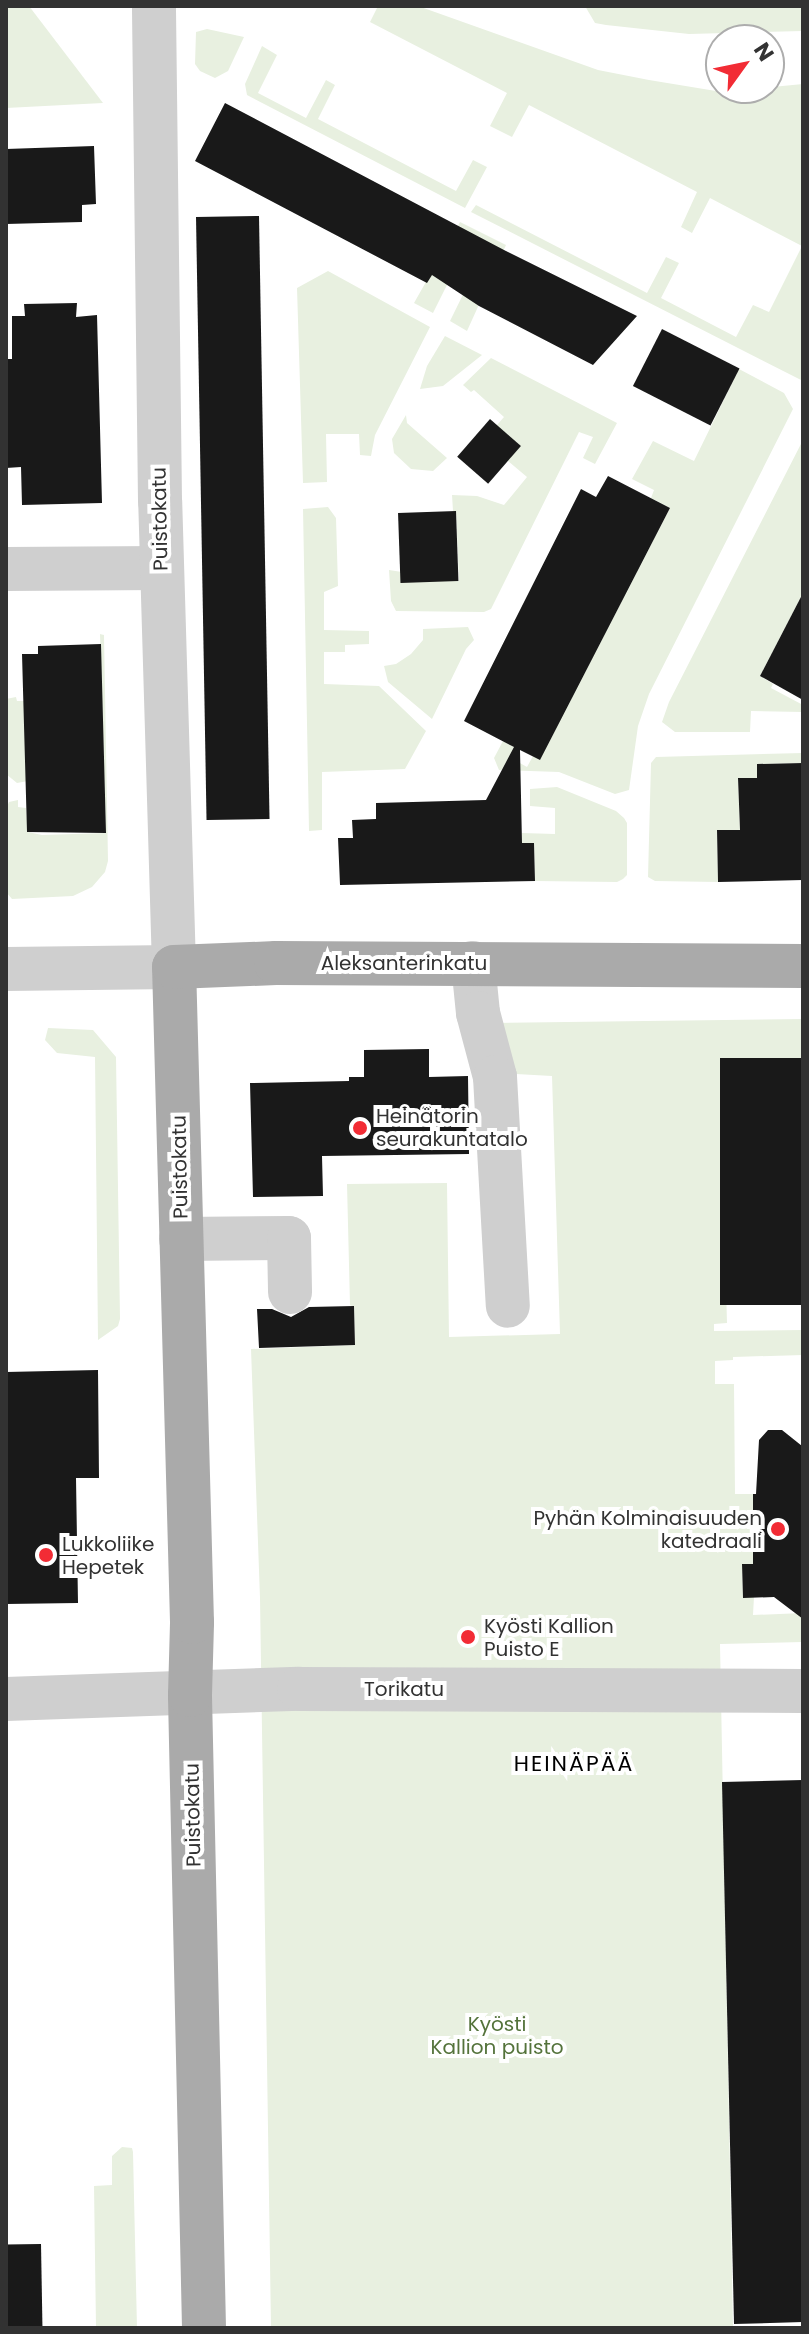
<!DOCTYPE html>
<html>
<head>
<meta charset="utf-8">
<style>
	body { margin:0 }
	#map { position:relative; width:809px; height:2334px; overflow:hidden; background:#fff; font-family:Poppins,sans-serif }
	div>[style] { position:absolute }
	.green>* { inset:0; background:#e8f0e0 }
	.building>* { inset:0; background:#191919; transform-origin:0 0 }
	.minor>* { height:44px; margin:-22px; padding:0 22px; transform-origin:22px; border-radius:22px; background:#cfcfcf }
	.major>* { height:44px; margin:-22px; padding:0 22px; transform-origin:22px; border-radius:22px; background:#aaa }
	.dots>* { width:22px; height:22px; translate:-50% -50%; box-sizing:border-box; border:4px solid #fff; border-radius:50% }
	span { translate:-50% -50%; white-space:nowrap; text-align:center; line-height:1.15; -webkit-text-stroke:8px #fff; paint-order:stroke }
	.street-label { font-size:20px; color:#323232 }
	.poi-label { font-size:20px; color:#323232 }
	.left { translate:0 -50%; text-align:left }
	.right { translate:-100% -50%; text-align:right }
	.park-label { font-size:20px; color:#54733b }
	.neighbourhood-label { font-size:22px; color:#000; letter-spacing:2px }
	.frame { position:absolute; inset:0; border:8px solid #323232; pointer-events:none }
	.north { position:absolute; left:705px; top:24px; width:80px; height:80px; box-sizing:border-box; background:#fff; border:2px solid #adadad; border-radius:50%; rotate:57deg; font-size:22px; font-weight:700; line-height:32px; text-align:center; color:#323232 }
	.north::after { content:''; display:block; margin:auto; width:28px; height:36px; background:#f22c35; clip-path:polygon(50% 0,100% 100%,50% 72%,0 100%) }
</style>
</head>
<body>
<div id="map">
	<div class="green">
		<div style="clip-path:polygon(6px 6px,29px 6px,103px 103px,6px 108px)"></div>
		<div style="clip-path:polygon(378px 6px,418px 6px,598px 70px,649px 80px,722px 92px,803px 84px,803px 381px,471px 212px,476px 205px,647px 293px,666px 257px,679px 263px,661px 298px,736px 337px,753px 305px,769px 312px,802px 246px,710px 198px,692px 233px,681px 227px,697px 192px,529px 105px,512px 137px,490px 126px,507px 93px,370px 22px)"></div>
		<div style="clip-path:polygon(585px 6px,803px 6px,803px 31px,689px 34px,606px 25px,595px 23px)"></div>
		<div style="clip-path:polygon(207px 29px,244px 37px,228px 71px,215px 78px,200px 71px,195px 64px,196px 32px)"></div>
		<div style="clip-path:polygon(262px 46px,277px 55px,258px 93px,306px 118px,326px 80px,335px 85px,318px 119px,456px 191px,473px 160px,487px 167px,465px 208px,247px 95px,245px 84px)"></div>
		<div style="clip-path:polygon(460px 222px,506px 245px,467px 331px,450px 321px,479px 262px,463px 253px,433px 313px,414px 303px)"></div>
		<div style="clip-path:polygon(328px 271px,430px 327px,375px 435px,371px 456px,360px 455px,359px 434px,326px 434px,327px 482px,303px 483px,297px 288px)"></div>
		<div style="clip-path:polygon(445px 336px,482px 355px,443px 386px,420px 389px,427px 366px)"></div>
		<div style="clip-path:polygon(491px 358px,617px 423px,595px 464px,583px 458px,593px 437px,579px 432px,491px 609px,484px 612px,396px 611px,391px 601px,389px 570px,459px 581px,456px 511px,453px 511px,452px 495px,477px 496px,504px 505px,527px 477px,508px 461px,497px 425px,504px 417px,474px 390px,471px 392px,463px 385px)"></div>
		<div style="clip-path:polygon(739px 369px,784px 393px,793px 409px,649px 694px,638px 726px,629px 790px,615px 794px,559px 772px,499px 770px,494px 758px,503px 741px,514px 747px,509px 757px,527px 767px,533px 756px,540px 759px,670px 508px,651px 498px,654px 490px,632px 479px,653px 441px,694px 461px)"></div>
		<div style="clip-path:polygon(406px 415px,407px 423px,447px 458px,433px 471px,411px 469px,394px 453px,392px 439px)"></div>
		<div style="clip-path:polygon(803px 440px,803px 593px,760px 676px,773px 684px,771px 688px,803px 705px,803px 712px,751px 711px,750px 732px,675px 732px,662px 722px,669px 702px)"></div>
		<div style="clip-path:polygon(328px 507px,336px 518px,338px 586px,324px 592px,324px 630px,369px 631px,369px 644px,345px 645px,345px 652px,324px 652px,324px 684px,379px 686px,426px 731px,405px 769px,322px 772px,322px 830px,309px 831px,303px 509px)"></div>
		<div style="clip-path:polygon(468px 627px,474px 640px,466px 649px,432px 719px,388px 682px,384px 666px,396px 664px,411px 654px,423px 640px,423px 629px)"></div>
		<div style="clip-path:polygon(100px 634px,104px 635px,108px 861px,105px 872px,92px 887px,73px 896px,12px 899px,6px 892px,6px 809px,9px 802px,18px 800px,18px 807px,26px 808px,28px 832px,42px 835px,106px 833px)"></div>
		<div style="clip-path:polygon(16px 697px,17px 701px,25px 701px,28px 781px,17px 783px,6px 774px,6px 699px)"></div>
		<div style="clip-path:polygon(803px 753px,803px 763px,757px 764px,757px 778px,738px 779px,740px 830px,717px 831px,718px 882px,655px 881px,648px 877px,651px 763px,656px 757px)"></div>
		<div style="clip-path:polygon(557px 787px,616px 811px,624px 818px,627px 823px,627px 875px,623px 879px,617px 882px,535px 881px,534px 843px,522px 843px,522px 833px,555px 834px,555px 808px,530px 806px,530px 789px)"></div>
		<div style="clip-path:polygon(803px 1019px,803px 1058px,720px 1061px,727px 1323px,714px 1324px,714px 1331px,803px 1330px,803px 1355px,733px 1357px,733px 1360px,715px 1361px,715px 1384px,734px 1384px,735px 1494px,753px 1494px,753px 1564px,742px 1564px,743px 1597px,754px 1597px,753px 1615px,803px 1613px,803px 1642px,720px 1644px,733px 2328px,271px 2328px,260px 1598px,251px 1349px,355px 1345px,354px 1307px,350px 1305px,347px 1184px,447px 1183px,449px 1337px,560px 1334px,552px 1076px,516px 1074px,494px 1023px)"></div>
		<div style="clip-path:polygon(48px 1028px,93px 1030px,116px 1057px,120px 1319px,118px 1326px,98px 1340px,95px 1057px,57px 1053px,45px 1040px)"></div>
		<div style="clip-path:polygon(122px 2147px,132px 2148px,133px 2152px,137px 2328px,96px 2328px,94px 2186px,112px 2185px,112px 2156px)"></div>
	</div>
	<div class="building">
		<div style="clip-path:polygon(225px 103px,504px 250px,637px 316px,593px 365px,479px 306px,432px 275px,427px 283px,195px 161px)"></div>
		<div style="clip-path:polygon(94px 146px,96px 204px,82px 205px,82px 222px,6px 224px,6px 149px)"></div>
		<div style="left:259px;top:216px;width:603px;height:63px;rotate:89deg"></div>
		<div style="clip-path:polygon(77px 303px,76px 317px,97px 315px,102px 503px,22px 505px,21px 467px,6px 468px,6px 359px,12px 359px,12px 316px,25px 316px,24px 304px)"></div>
		<div style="left:662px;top:329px;width:87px;height:64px;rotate:27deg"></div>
		<div style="left:490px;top:419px;width:41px;height:50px;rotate:41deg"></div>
		<div style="clip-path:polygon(608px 476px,670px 508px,540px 760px,520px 750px,522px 843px,534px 843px,535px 881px,340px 885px,338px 838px,353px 838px,352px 820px,376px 819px,376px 803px,486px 800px,514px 747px,464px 721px,581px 489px,596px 497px)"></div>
		<div style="left:456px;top:511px;width:70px;height:58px;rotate:88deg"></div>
		<div style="clip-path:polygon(803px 593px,803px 700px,760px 676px)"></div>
		<div style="clip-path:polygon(101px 644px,106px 833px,27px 832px,22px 654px,38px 654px,38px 646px)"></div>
		<div style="clip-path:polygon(803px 763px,803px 880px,718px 882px,717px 830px,740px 830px,738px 778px,757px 778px,757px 764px)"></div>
		<div style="clip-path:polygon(429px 1049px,429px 1077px,468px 1076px,469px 1154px,322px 1156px,323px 1196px,253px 1197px,250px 1083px,349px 1081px,349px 1077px,364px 1077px,364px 1050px)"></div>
		<div style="left:803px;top:1058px;width:247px;height:83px;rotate:90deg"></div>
		<div style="clip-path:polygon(354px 1306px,355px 1345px,259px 1348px,257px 1309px,272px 1309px,291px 1317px,309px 1307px)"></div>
		<div style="clip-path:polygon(98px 1370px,99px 1478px,76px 1478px,78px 1603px,6px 1604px,6px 1372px)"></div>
		<div style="clip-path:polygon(768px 1430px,782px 1430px,802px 1446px,803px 1619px,774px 1597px,743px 1598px,742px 1564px,753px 1564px,753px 1494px,756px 1494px,759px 1440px)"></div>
		<div style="clip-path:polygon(803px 1780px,803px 2322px,734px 2324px,722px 1782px)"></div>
		<div style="left:41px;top:2244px;width:84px;height:35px;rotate:89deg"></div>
	</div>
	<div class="minor">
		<div style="left:6px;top:569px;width:155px;rotate:-0.4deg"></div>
		<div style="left:473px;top:963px;width:50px;rotate:84.3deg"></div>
		<div style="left:478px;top:1013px;width:66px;rotate:75.1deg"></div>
		<div style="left:495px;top:1077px;width:229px;rotate:86.8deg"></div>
		<div style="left:6px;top:969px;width:168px;rotate:-0.7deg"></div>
		<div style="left:174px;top:967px;width:466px;rotate:-91.7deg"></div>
		<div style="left:160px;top:501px;width:495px;rotate:-90.7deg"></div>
		<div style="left:181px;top:1239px;width:108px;rotate:-0.5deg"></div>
		<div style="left:289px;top:1238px;width:54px;rotate:88.9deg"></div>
		<div style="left:6px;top:1699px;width:293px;rotate:-2deg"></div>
		<div style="left:299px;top:1689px;width:504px;rotate:0.23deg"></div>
	</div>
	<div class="major">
		<div style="left:204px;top:2328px;width:633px;rotate:-91.27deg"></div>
		<div style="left:190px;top:1695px;width:73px;rotate:-88.4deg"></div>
		<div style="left:192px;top:1622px;width:655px;rotate:-91.57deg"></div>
		<div style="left:174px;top:967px;width:102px;rotate:-2.2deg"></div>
		<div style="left:276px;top:963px;width:527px;rotate:0.33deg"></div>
	</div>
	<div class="dots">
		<div style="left:360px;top:1128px;background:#f22c35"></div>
		<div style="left:778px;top:1529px;background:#f22c35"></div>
		<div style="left:46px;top:1555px;background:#f22c35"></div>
		<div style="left:468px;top:1637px;background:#f22c35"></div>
	</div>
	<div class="street-label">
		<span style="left:160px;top:519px;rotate:-91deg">Puistokatu</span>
		<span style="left:404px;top:963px">Aleksanterinkatu</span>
		<span style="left:180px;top:1167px;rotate:-91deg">Puistokatu</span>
		<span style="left:404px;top:1689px">Torikatu</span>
		<span style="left:193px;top:1815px;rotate:-91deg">Puistokatu</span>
	</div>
	<div class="poi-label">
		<span class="left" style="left:376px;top:1128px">Heinätorin<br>seurakuntatalo</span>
		<span class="right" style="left:762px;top:1530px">Pyhän Kolminaisuuden<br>katedraali</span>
		<span class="left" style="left:62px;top:1556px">Lukkoliike<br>Hepetek</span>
		<span class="left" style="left:484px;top:1638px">Kyösti Kallion<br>Puisto E</span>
	</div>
	<div class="park-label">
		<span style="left:497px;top:2036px">Kyösti<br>Kallion puisto</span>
	</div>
	<div class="neighbourhood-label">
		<span style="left:574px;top:1764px">HEINÄPÄÄ</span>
	</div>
	<div class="frame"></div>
	<div class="north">N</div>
</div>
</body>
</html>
